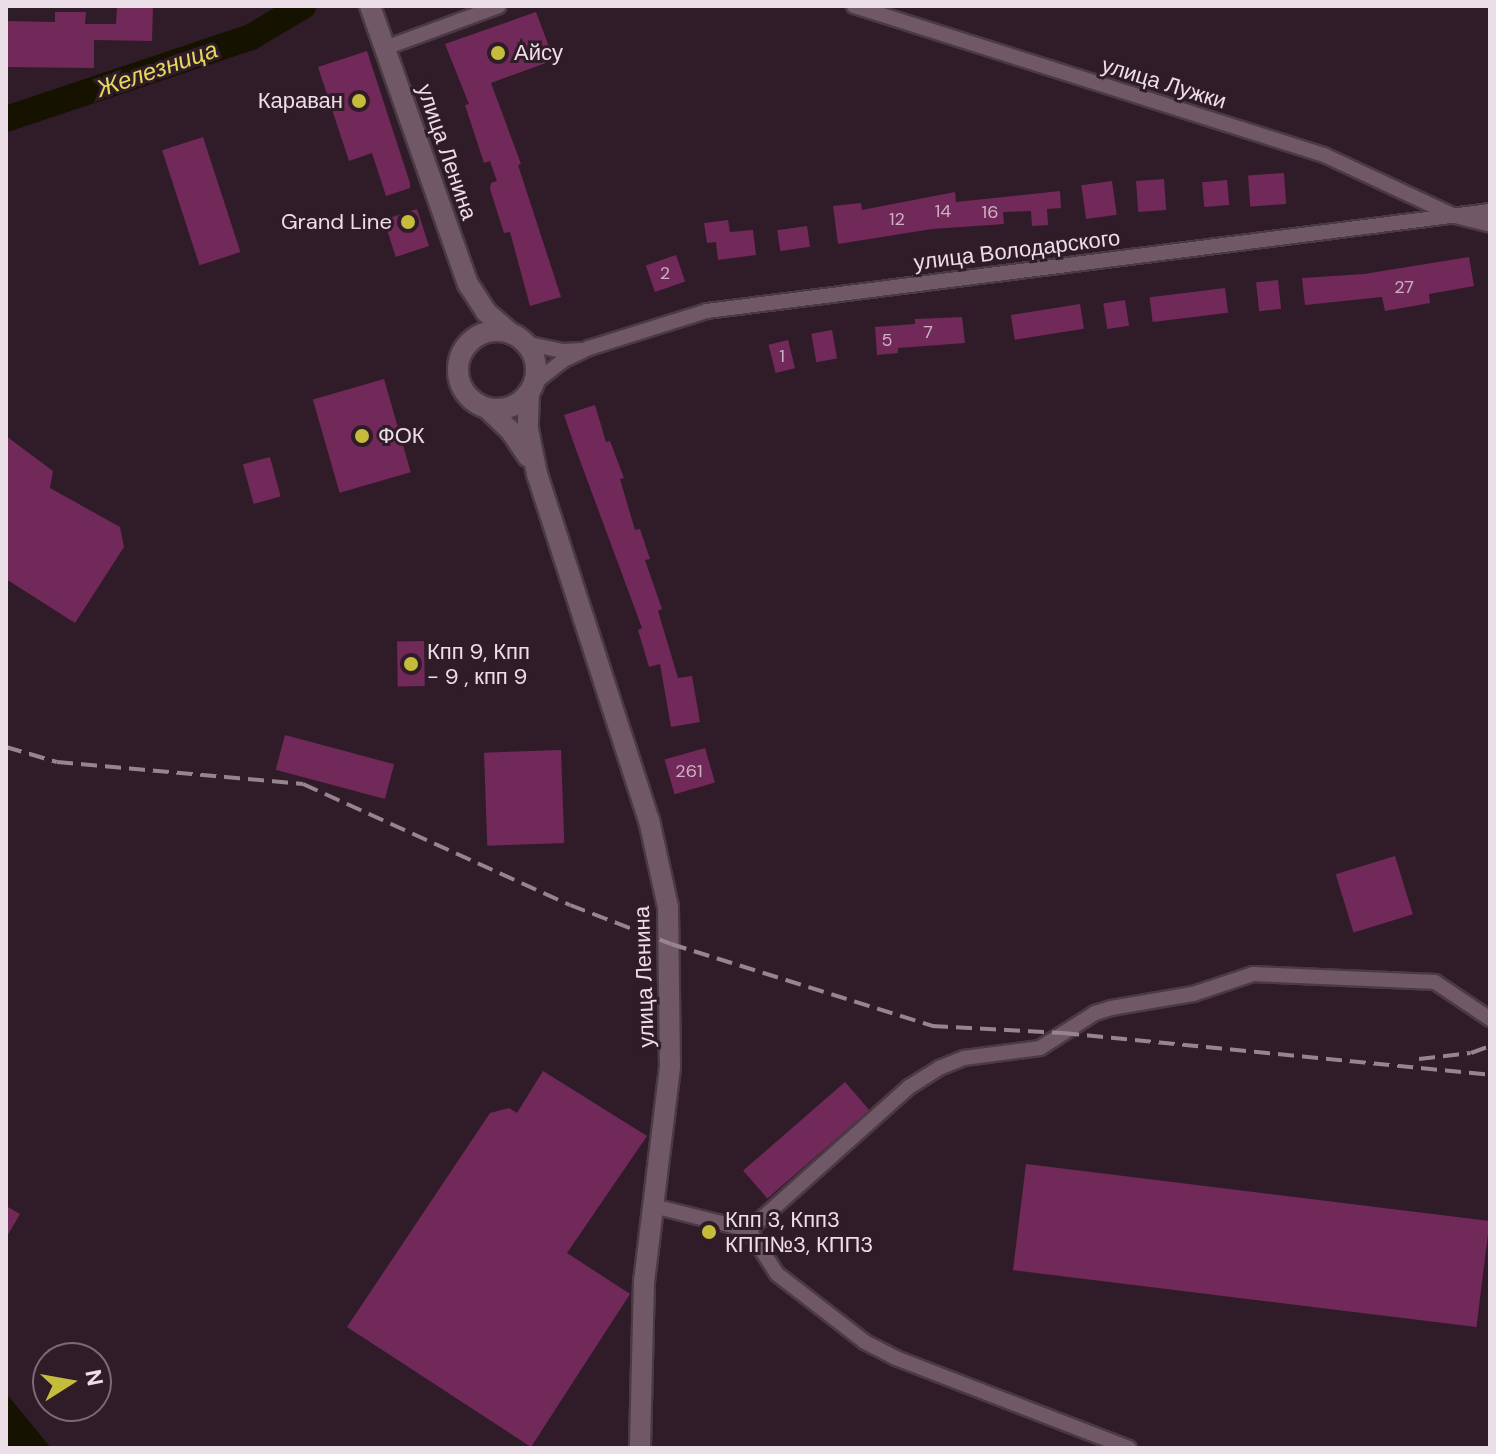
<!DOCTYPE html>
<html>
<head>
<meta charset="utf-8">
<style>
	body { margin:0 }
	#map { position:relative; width:1496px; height:1454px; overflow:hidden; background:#301c28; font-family:"DM Sans",sans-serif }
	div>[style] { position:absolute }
	.water>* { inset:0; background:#151200 }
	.river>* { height:26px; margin:-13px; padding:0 13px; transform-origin:13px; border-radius:13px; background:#151200 }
	.building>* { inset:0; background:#712959; transform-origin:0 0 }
	.roads { filter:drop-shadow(2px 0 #4a3a44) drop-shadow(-2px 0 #4a3a44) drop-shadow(0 2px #4a3a44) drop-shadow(0 -2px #4a3a44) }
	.street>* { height:14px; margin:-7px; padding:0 7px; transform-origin:7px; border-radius:7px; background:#705866 }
	.secondary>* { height:20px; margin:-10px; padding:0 10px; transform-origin:10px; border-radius:10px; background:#705866 }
	.secondary>.ring { margin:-10px; padding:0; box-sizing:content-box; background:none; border:20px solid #705866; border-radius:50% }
	.rail>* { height:4px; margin-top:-2px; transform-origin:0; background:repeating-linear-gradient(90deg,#96858f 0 16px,transparent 0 24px) }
	.dots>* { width:22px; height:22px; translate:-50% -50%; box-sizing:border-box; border:4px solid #301c28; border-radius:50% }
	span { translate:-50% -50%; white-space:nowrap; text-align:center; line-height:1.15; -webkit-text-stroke:6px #301c28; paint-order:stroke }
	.number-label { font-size:18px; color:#cdb1c3 }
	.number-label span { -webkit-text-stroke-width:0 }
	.poi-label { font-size:22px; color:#ecdee6 }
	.left { translate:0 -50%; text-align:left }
	.right { translate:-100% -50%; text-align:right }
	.street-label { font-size:22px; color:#ecdee6 }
	.water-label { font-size:24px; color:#e4da5a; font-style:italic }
	.frame { position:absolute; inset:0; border:8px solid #ecdee6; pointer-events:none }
	.north { position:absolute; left:32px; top:1342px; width:80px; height:80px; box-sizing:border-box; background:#301c28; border:2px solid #7b6a74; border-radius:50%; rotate:79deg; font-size:22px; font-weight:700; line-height:32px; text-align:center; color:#ecdee6 }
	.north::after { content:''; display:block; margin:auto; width:28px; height:36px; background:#c6bc3c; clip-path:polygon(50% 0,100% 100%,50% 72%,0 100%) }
</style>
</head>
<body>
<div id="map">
	<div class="water">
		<div style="clip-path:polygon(6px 1393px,51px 1448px,6px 1448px)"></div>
	</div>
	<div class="river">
		<div style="left:6px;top:119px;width:258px;rotate:-18.5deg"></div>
		<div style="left:251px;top:37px;width:61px;rotate:-30.8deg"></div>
	</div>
	<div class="building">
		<div style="clip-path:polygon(117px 6px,153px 6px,152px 41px,94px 40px,94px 68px,6px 67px,6px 21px,55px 22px,55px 12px,86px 12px,85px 24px,116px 24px)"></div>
		<div style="clip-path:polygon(536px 12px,554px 60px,491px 83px,521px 164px,518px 165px,561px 297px,530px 306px,510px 232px,504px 233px,490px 189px,491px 183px,497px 181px,490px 161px,484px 163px,465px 105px,469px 104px,445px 44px)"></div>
		<div style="clip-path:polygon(367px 51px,410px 183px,410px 188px,386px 196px,372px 153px,349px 161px,318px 67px)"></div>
		<div style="left:203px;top:137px;width:121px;height:43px;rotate:72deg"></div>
		<div style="left:1284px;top:173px;width:31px;height:36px;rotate:86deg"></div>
		<div style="left:1164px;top:179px;width:31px;height:28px;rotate:86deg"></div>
		<div style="left:1227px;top:180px;width:25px;height:25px;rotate:85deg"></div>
		<div style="left:1112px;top:181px;width:34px;height:31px;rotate:82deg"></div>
		<div style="clip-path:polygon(1060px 191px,1061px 208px,1047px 209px,1048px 225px,1032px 226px,1031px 211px,1003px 212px,1004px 224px,932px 229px,838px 244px,833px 206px,861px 203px,862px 210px,955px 192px,956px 202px)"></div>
		<div style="left:417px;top:209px;width:39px;height:35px;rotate:72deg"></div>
		<div style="clip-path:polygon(728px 220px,730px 232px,753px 230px,756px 255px,718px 260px,716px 242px,707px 243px,704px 223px)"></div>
		<div style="left:807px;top:226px;width:21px;height:30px;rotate:82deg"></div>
		<div style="left:676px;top:255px;width:28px;height:32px;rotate:71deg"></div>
		<div style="clip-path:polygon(1469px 257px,1474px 286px,1429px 294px,1430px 303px,1385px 311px,1382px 297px,1305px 305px,1302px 278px,1364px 274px)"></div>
		<div style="left:1278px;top:280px;width:29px;height:22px;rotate:84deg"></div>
		<div style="left:1225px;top:288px;width:25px;height:76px;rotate:83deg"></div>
		<div style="left:1125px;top:300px;width:26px;height:22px;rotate:81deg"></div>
		<div style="left:1080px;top:304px;width:25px;height:70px;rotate:81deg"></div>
		<div style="clip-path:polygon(962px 317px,965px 343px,898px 348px,898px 353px,877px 355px,875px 327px,915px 324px,915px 319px)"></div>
		<div style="left:832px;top:330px;width:29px;height:21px;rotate:80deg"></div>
		<div style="left:788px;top:340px;width:29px;height:20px;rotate:76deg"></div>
		<div style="left:384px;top:379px;width:97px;height:74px;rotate:74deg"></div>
		<div style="clip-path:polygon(595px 405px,606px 442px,610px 441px,624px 478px,620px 479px,635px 530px,640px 529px,650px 559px,645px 560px,662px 609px,658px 611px,678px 678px,692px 676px,700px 722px,671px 727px,660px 664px,649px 667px,638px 630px,642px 628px,575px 447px,564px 415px)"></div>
		<div style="clip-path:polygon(6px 436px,53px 471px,50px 488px,120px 527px,124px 547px,75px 623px,6px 579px)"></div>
		<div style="left:270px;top:457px;width:41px;height:28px;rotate:75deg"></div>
		<div style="left:424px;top:641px;width:45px;height:27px;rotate:89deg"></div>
		<div style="left:285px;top:735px;width:113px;height:36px;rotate:15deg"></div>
		<div style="left:705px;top:748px;width:36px;height:42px;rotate:74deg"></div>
		<div style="left:561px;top:750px;width:93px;height:77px;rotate:88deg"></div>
		<div style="left:1395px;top:856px;width:61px;height:62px;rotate:73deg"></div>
		<div style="clip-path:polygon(543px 1071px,647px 1136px,567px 1253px,630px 1294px,531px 1447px,347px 1327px,490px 1113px,509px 1108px,517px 1113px)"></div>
		<div style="left:845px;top:1082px;width:37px;height:135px;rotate:49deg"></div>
		<div style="left:1026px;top:1164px;width:467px;height:107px;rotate:7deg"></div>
		<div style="clip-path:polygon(6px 1206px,20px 1214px,6px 1238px)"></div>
		<div style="clip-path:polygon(700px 1228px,719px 1233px,716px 1241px,698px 1234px)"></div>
	</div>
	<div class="roads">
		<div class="street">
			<div style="left:854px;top:6px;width:493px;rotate:17.6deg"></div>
			<div style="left:1324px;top:155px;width:145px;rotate:25deg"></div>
			<div style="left:1455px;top:216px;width:36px;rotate:14deg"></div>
			<div style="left:385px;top:48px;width:121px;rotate:-20.2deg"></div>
			<div style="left:525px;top:343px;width:40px;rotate:12deg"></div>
			<div style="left:564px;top:351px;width:17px;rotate:-3deg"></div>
			<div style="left:533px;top:384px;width:37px;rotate:-38deg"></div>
			<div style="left:562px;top:361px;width:30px;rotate:-26deg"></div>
			<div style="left:589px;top:348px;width:124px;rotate:-17.4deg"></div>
			<div style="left:707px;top:311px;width:789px;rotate:-7.28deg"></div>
			<div style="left:653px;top:1206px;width:99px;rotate:14deg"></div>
			<div style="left:1129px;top:1448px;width:250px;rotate:-158.9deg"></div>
			<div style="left:896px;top:1358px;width:35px;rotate:-153deg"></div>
			<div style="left:865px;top:1342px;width:111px;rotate:-142.3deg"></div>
			<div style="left:777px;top:1274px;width:52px;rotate:-122.5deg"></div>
			<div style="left:749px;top:1230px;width:215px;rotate:-41.8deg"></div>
			<div style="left:909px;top:1087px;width:36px;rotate:-32deg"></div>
			<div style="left:939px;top:1068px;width:27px;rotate:-22deg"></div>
			<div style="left:964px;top:1058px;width:77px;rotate:-7.5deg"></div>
			<div style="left:1040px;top:1048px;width:65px;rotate:-32.5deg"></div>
			<div style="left:1095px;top:1013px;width:17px;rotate:-17deg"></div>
			<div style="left:1111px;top:1008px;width:83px;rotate:-9.7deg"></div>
			<div style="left:1193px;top:994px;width:63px;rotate:-18.4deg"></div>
			<div style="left:1253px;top:974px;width:182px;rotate:2.5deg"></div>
			<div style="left:1435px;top:982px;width:66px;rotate:33.9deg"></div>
		</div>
		<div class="secondary">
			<div style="left:370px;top:6px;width:295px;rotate:70.6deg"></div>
			<div style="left:468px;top:284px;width:33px;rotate:57deg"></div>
			<div style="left:486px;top:312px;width:33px;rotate:41deg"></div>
			<div class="ring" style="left:458px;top:331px;width:58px;height:58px"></div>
			<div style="left:529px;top:392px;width:37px;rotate:92deg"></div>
			<div style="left:528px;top:429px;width:46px;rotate:78.7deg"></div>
			<div style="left:537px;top:474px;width:364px;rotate:72.1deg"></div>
			<div style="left:649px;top:820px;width:89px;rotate:77.7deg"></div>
			<div style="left:668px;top:907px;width:160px;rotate:89.3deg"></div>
			<div style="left:670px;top:1067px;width:216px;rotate:96.9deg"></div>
			<div style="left:644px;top:1281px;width:167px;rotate:91.4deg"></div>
			<div style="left:488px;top:409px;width:30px;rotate:44deg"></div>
			<div style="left:510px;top:430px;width:32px;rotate:56deg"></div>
		</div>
	</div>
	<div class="rail">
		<div style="left:6px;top:747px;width:53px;rotate:16.4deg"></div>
		<div style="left:57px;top:762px;width:247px;rotate:5.1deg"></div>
		<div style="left:303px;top:784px;width:293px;rotate:24.4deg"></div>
		<div style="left:570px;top:905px;width:108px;rotate:21.1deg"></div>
		<div style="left:671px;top:944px;width:274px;rotate:17.4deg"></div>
		<div style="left:932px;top:1026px;width:131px;rotate:3.1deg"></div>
		<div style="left:1063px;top:1033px;width:429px;rotate:5.6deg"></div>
		<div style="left:1419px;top:1059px;width:52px;rotate:-6.6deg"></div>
		<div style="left:1471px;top:1053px;width:20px;rotate:-20deg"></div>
	</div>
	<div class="dots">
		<div style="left:498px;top:53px;background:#c6bc3c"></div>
		<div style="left:359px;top:101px;background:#c6bc3c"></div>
		<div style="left:408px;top:222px;background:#c6bc3c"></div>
		<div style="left:362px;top:436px;background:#c6bc3c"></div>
		<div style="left:411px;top:664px;background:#c6bc3c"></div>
		<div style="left:709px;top:1232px;background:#c6bc3c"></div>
	</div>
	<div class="number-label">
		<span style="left:943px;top:211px">14</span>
		<span style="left:990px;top:212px">16</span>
		<span style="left:897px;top:219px">12</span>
		<span style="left:665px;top:273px">2</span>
		<span style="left:1404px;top:287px">27</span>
		<span style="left:928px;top:332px">7</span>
		<span style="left:887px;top:340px">5</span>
		<span style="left:782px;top:356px">1</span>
		<span style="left:689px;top:771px">261</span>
	</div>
	<div class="poi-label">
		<span class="left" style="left:514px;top:53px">Айсу</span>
		<span class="right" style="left:343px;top:101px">Караван</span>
		<span class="right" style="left:392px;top:222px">Grand Line</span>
		<span class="left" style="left:378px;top:436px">ФОК</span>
		<span class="left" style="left:427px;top:664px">Кпп 9, Кпп<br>- 9 , кпп 9</span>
		<span class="left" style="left:725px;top:1232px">Кпп 3, Кпп3<br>КПП№3, КПП3</span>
	</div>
	<div class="street-label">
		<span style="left:1164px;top:83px;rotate:17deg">улица Лужки</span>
		<span style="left:447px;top:152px;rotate:71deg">улица Ленина</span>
		<span style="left:1017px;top:250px;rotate:-7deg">улица Володарского</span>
		<span style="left:644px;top:977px;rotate:-92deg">улица Ленина</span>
	</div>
	<div class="water-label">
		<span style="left:157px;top:69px;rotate:-19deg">Железница</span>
	</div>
	<div class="frame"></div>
	<div class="north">N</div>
</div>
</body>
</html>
